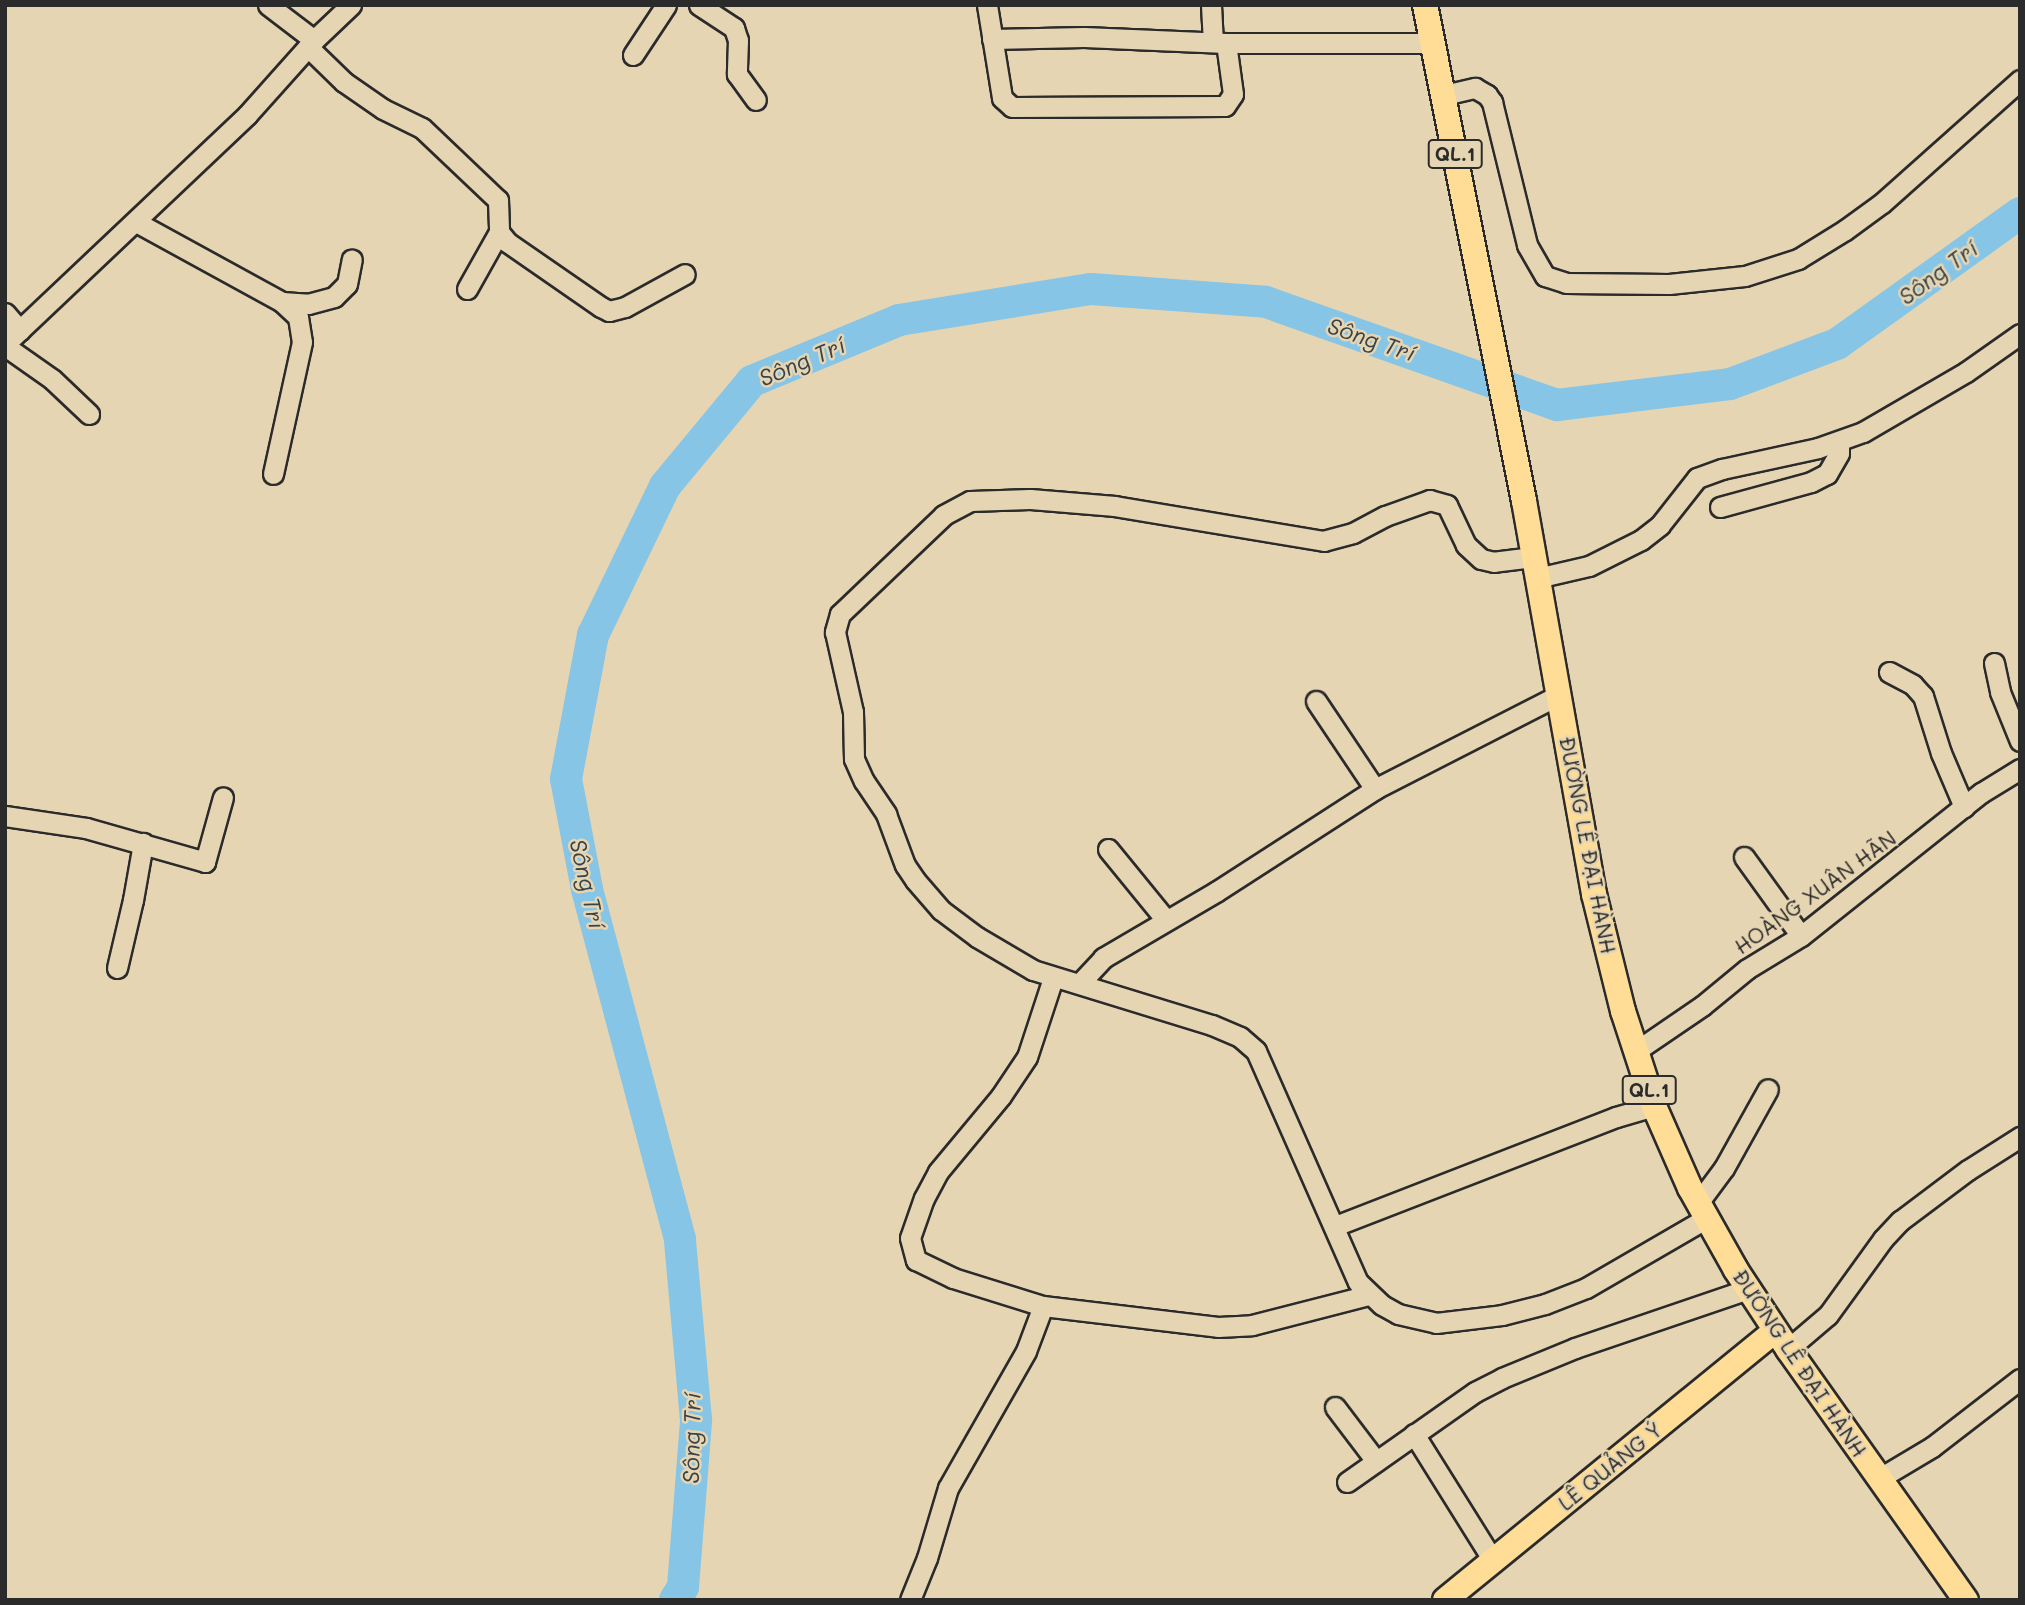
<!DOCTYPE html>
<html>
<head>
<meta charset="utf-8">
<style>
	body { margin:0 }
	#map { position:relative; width:2025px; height:1605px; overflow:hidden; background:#e6d5b2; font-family:Mali,sans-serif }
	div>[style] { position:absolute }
	.river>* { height:32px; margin:-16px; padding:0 16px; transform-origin:16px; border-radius:16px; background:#87c5e7 }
	.roads { filter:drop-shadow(2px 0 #2b2b2b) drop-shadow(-2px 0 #2b2b2b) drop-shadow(0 2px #2b2b2b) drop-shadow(0 -2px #2b2b2b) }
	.minor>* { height:19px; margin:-9.5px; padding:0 9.5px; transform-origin:9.5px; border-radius:9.5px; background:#e6d5b2 }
	.major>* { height:24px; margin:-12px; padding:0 12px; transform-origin:12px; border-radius:12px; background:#ffdd96 }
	span { translate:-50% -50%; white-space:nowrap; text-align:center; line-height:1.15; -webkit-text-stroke:5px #e6d5b2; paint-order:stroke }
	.shield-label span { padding:2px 5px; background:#e6d5b2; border:2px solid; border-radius:5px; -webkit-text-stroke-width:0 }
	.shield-label { font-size:19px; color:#2b2b2b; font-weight:700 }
	.street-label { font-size:21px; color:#2b2b2b }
	.water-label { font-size:23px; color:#394247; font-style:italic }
	.frame { position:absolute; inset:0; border:7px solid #2b2b2b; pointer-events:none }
</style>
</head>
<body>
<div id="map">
	<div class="river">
		<div style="left:675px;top:1600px;width:15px;rotate:-58deg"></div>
		<div style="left:683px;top:1587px;width:168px;rotate:-85.5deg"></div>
		<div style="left:696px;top:1420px;width:182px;rotate:-95.1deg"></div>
		<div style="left:680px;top:1239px;width:362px;rotate:-104.9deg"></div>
		<div style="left:587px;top:889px;width:112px;rotate:-100.8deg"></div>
		<div style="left:566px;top:779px;width:147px;rotate:-79.4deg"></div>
		<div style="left:593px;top:635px;width:165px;rotate:-64.2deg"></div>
		<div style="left:665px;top:486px;width:136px;rotate:-50.4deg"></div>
		<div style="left:752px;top:381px;width:159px;rotate:-22.5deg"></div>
		<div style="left:899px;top:320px;width:194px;rotate:-9.2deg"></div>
		<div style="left:1091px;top:289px;width:175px;rotate:4.2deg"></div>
		<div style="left:1266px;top:302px;width:309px;rotate:19.5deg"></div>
		<div style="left:1557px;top:405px;width:174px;rotate:-6.9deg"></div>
		<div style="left:1730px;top:384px;width:114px;rotate:-20.5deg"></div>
		<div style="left:1837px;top:344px;width:225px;rotate:-35.6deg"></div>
	</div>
	<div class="roads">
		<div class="minor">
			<div style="left:268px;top:5px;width:58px;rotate:37.3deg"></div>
			<div style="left:699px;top:5px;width:42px;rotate:33.3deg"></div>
			<div style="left:734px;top:28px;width:13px;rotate:72deg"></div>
			<div style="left:738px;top:40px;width:34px;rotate:92deg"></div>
			<div style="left:737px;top:74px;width:32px;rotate:54deg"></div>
			<div style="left:987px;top:5px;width:94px;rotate:80.8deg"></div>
			<div style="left:1002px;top:98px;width:13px;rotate:42deg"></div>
			<div style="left:1012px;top:107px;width:213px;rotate:-0.3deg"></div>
			<div style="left:1225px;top:106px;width:14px;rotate:-56deg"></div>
			<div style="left:1233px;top:94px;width:51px;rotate:-97.8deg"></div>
			<div style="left:1211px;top:5px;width:36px;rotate:87deg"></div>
			<div style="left:992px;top:39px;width:92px;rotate:-1.2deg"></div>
			<div style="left:1084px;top:37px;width:142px;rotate:2.4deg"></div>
			<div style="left:1226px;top:43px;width:208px"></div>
			<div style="left:308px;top:47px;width:50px;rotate:44.2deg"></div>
			<div style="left:344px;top:82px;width:47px;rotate:34.7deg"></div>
			<div style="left:383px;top:109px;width:43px;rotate:26deg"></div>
			<div style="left:422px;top:128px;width:105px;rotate:43.5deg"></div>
			<div style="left:498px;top:200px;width:32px;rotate:88deg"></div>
			<div style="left:499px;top:232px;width:13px;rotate:51deg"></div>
			<div style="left:507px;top:242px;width:114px;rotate:34.7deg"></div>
			<div style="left:601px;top:307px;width:9px;rotate:27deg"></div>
			<div style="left:609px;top:311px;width:16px;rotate:-14deg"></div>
			<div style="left:625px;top:307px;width:68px;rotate:-28.8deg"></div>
			<div style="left:633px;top:55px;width:60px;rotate:-56.6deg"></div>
			<div style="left:1444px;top:95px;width:32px;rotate:-13deg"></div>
			<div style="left:1475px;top:88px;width:14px;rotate:30deg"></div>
			<div style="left:1487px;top:95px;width:9px;rotate:54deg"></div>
			<div style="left:1492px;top:102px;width:147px;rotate:76.2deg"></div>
			<div style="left:1527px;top:245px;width:36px;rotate:60deg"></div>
			<div style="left:1545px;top:276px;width:22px;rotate:18deg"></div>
			<div style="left:1566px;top:283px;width:103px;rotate:0.6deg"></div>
			<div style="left:1669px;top:284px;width:76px;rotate:-6deg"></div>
			<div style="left:1745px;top:276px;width:56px;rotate:-17.8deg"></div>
			<div style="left:1798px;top:259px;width:55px;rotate:-31.7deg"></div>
			<div style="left:1845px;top:230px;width:46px;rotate:-36.1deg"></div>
			<div style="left:1882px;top:203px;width:185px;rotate:-41.7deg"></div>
			<div style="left:136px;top:222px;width:166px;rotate:28.7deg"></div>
			<div style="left:282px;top:302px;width:22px;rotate:43deg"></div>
			<div style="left:298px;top:317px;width:25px;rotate:81deg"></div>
			<div style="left:302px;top:342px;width:135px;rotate:102.4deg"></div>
			<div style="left:467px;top:289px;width:65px;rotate:-60.7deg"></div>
			<div style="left:282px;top:302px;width:26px;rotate:4deg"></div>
			<div style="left:308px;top:304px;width:27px;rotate:-15deg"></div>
			<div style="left:334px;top:297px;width:18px;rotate:-45deg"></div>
			<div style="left:347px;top:284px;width:25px;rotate:-79deg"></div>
			<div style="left:5px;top:313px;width:23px;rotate:49deg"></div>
			<div style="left:5px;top:344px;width:333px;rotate:-43.4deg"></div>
			<div style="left:247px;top:115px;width:101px;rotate:-48.2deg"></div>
			<div style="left:314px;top:40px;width:51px;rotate:-43.4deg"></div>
			<div style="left:5px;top:346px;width:57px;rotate:35.1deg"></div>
			<div style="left:52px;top:379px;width:51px;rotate:43.4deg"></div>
			<div style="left:1720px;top:507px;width:94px;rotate:-15.4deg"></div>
			<div style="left:1811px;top:482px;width:18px;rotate:-27deg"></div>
			<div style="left:1827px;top:474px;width:24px;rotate:-60deg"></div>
			<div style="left:1839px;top:453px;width:11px;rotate:-90deg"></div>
			<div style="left:1533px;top:557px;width:39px;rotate:173deg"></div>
			<div style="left:1494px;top:562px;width:13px;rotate:-167deg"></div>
			<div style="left:1481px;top:559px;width:21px;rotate:-137deg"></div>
			<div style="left:1466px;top:545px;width:44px;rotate:-115.4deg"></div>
			<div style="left:1447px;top:505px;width:18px;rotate:-164deg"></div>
			<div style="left:1430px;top:500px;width:48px;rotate:160.4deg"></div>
			<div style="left:1385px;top:516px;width:36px;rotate:152deg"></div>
			<div style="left:1353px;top:533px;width:30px;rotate:165deg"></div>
			<div style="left:1324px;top:541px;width:212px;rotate:-170.5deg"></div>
			<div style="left:1115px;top:506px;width:85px;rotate:-175.3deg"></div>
			<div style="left:1030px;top:499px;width:60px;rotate:178.1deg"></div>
			<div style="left:970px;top:501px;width:30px;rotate:152deg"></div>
			<div style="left:944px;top:515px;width:144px;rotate:136.4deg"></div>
			<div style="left:840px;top:614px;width:19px;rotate:106deg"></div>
			<div style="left:835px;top:632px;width:82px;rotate:77.3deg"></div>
			<div style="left:853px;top:712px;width:47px;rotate:88.8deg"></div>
			<div style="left:854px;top:759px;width:24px;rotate:66deg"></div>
			<div style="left:864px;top:781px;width:40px;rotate:56deg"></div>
			<div style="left:886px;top:814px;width:54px;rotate:69.6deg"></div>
			<div style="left:905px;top:865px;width:18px;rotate:56deg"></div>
			<div style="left:915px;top:880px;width:40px;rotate:49deg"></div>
			<div style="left:941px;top:910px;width:45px;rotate:36.9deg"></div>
			<div style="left:977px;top:937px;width:65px;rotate:30.5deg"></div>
			<div style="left:1033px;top:970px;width:187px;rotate:17.1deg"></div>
			<div style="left:1212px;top:1025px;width:30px;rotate:23deg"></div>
			<div style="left:1240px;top:1037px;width:21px;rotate:41deg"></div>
			<div style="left:1256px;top:1051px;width:253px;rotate:66.2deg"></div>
			<div style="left:1358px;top:1282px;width:33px;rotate:44deg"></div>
			<div style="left:1382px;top:1305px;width:18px;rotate:29deg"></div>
			<div style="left:1398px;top:1314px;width:39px;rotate:13deg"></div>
			<div style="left:1436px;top:1323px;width:66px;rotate:-6.9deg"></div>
			<div style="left:1502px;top:1315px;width:44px;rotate:-14.3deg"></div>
			<div style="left:1545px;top:1304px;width:44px;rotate:-21.3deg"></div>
			<div style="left:1586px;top:1288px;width:138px;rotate:-30.1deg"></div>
			<div style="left:1537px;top:578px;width:53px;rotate:-13deg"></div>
			<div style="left:1589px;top:566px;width:58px;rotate:-26.6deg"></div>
			<div style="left:1641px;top:540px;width:24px;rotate:-38deg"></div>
			<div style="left:1660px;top:525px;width:60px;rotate:-51.8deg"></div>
			<div style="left:1697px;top:478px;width:27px;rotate:-20deg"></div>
			<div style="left:1722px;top:469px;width:98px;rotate:-12.3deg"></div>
			<div style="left:1818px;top:448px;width:48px;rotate:-19.6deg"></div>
			<div style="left:1863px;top:432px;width:119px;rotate:-30.2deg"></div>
			<div style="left:1966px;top:372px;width:66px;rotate:-35.1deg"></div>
			<div style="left:1994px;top:663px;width:30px;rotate:78deg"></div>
			<div style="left:2000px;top:692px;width:53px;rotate:67.8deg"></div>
			<div style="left:1889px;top:672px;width:27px;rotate:28deg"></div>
			<div style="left:1913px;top:685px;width:15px;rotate:48deg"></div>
			<div style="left:1923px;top:696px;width:60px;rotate:72.5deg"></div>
			<div style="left:1941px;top:753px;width:59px;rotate:66.9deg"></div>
			<div style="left:1316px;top:701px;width:106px;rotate:56.2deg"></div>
			<div style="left:5px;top:816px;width:82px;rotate:8.4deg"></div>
			<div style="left:86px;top:828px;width:124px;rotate:15.9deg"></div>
			<div style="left:205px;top:862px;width:67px;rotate:-74.5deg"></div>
			<div style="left:1108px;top:849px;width:92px;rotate:50.8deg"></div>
			<div style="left:1744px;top:857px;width:97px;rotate:54.2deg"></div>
			<div style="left:117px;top:968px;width:70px;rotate:-76.8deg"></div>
			<div style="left:133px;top:900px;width:58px;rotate:-80deg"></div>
			<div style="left:1053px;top:978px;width:83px;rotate:108.2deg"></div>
			<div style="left:1027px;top:1057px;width:47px;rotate:123.7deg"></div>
			<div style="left:1001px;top:1096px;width:99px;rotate:129.7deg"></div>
			<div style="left:938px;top:1172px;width:30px;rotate:118deg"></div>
			<div style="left:924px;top:1198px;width:42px;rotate:109.3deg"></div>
			<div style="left:910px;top:1238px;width:23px;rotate:75deg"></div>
			<div style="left:916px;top:1260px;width:41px;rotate:25.9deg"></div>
			<div style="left:953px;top:1278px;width:94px;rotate:17.3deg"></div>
			<div style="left:1043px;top:1306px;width:176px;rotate:6.8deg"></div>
			<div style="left:1218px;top:1327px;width:34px;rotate:-3deg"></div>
			<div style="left:1252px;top:1325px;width:121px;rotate:-14.4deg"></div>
			<div style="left:1081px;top:982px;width:33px;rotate:-47deg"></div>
			<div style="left:1103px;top:958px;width:132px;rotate:-30.4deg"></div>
			<div style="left:1217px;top:891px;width:188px;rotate:-32.8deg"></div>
			<div style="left:1375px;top:789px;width:207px;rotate:-27.1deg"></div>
			<div style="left:1636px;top:1051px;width:80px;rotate:-34.3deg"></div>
			<div style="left:1702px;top:1006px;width:58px;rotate:-39.4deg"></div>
			<div style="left:1747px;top:969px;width:63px;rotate:-31.4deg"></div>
			<div style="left:1801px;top:936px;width:230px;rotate:-38.5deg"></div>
			<div style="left:1981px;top:793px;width:46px;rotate:-31.6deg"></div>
			<div style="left:1698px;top:1203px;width:44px;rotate:-53.4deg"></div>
			<div style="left:1724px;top:1168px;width:90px;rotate:-60.9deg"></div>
			<div style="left:1335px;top:1226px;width:301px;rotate:-21.2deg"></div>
			<div style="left:1616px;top:1117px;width:40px;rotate:-16deg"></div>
			<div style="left:1788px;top:1349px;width:52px;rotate:-40.4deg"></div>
			<div style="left:1828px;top:1315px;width:94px;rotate:-54.1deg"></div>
			<div style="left:1883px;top:1239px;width:25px;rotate:-47deg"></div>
			<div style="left:1900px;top:1221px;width:85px;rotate:-36.9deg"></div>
			<div style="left:1968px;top:1170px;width:62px;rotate:-32.4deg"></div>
			<div style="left:1335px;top:1407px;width:68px;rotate:52.8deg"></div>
			<div style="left:1414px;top:1434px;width:151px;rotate:58deg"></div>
			<div style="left:1880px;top:1478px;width:61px;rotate:-30.8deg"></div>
			<div style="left:1932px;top:1447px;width:111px;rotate:-37.7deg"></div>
			<div style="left:1347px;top:1482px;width:156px;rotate:-35.1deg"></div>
			<div style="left:1475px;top:1392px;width:30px;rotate:-27deg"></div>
			<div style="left:1502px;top:1378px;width:79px;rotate:-22.3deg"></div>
			<div style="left:1575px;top:1348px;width:183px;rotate:-18.8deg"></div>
			<div style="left:910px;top:1600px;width:45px;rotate:-68deg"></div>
			<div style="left:927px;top:1558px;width:73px;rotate:-73.3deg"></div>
			<div style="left:948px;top:1488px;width:158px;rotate:-60.3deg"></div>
			<div style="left:1026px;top:1351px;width:48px;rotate:-69.3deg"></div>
		</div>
		<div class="major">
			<div style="left:1425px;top:5px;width:506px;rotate:78.71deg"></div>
			<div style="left:1524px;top:501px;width:399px;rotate:79.9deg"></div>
			<div style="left:1594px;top:894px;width:121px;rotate:76.1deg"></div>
			<div style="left:1623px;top:1011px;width:100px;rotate:71.9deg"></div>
			<div style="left:1654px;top:1106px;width:90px;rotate:66.3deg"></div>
			<div style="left:1690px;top:1188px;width:94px;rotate:60.7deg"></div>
			<div style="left:1736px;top:1270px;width:95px;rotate:56.6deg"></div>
			<div style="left:1788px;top:1349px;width:308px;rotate:54.7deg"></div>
			<div style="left:1445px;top:1600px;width:426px;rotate:-39.2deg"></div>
		</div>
	</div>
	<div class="shield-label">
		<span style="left:1455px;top:154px">QL.1</span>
		<span style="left:1649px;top:1090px">QL.1</span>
	</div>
	<div class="street-label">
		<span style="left:1588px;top:845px;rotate:79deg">ĐƯỜNG LÊ ĐẠI HÀNH</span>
		<span style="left:1815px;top:892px;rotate:-36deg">HOÀNG XUÂN HÃN</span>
		<span style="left:1800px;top:1363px;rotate:56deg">ĐƯỜNG LÊ ĐẠI HÀNH</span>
		<span style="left:1610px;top:1466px;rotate:-39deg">LÊ QUẢNG Ý</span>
	</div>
	<div class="water-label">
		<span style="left:1938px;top:272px;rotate:-36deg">Sông Trí</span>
		<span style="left:1372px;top:339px;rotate:19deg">Sông Trí</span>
		<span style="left:802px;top:361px;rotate:-23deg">Sông Trí</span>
		<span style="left:588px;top:884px;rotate:77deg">Sông Trí</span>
		<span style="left:691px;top:1438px;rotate:-89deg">Sông Trí</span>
	</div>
	<div class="frame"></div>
</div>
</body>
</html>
